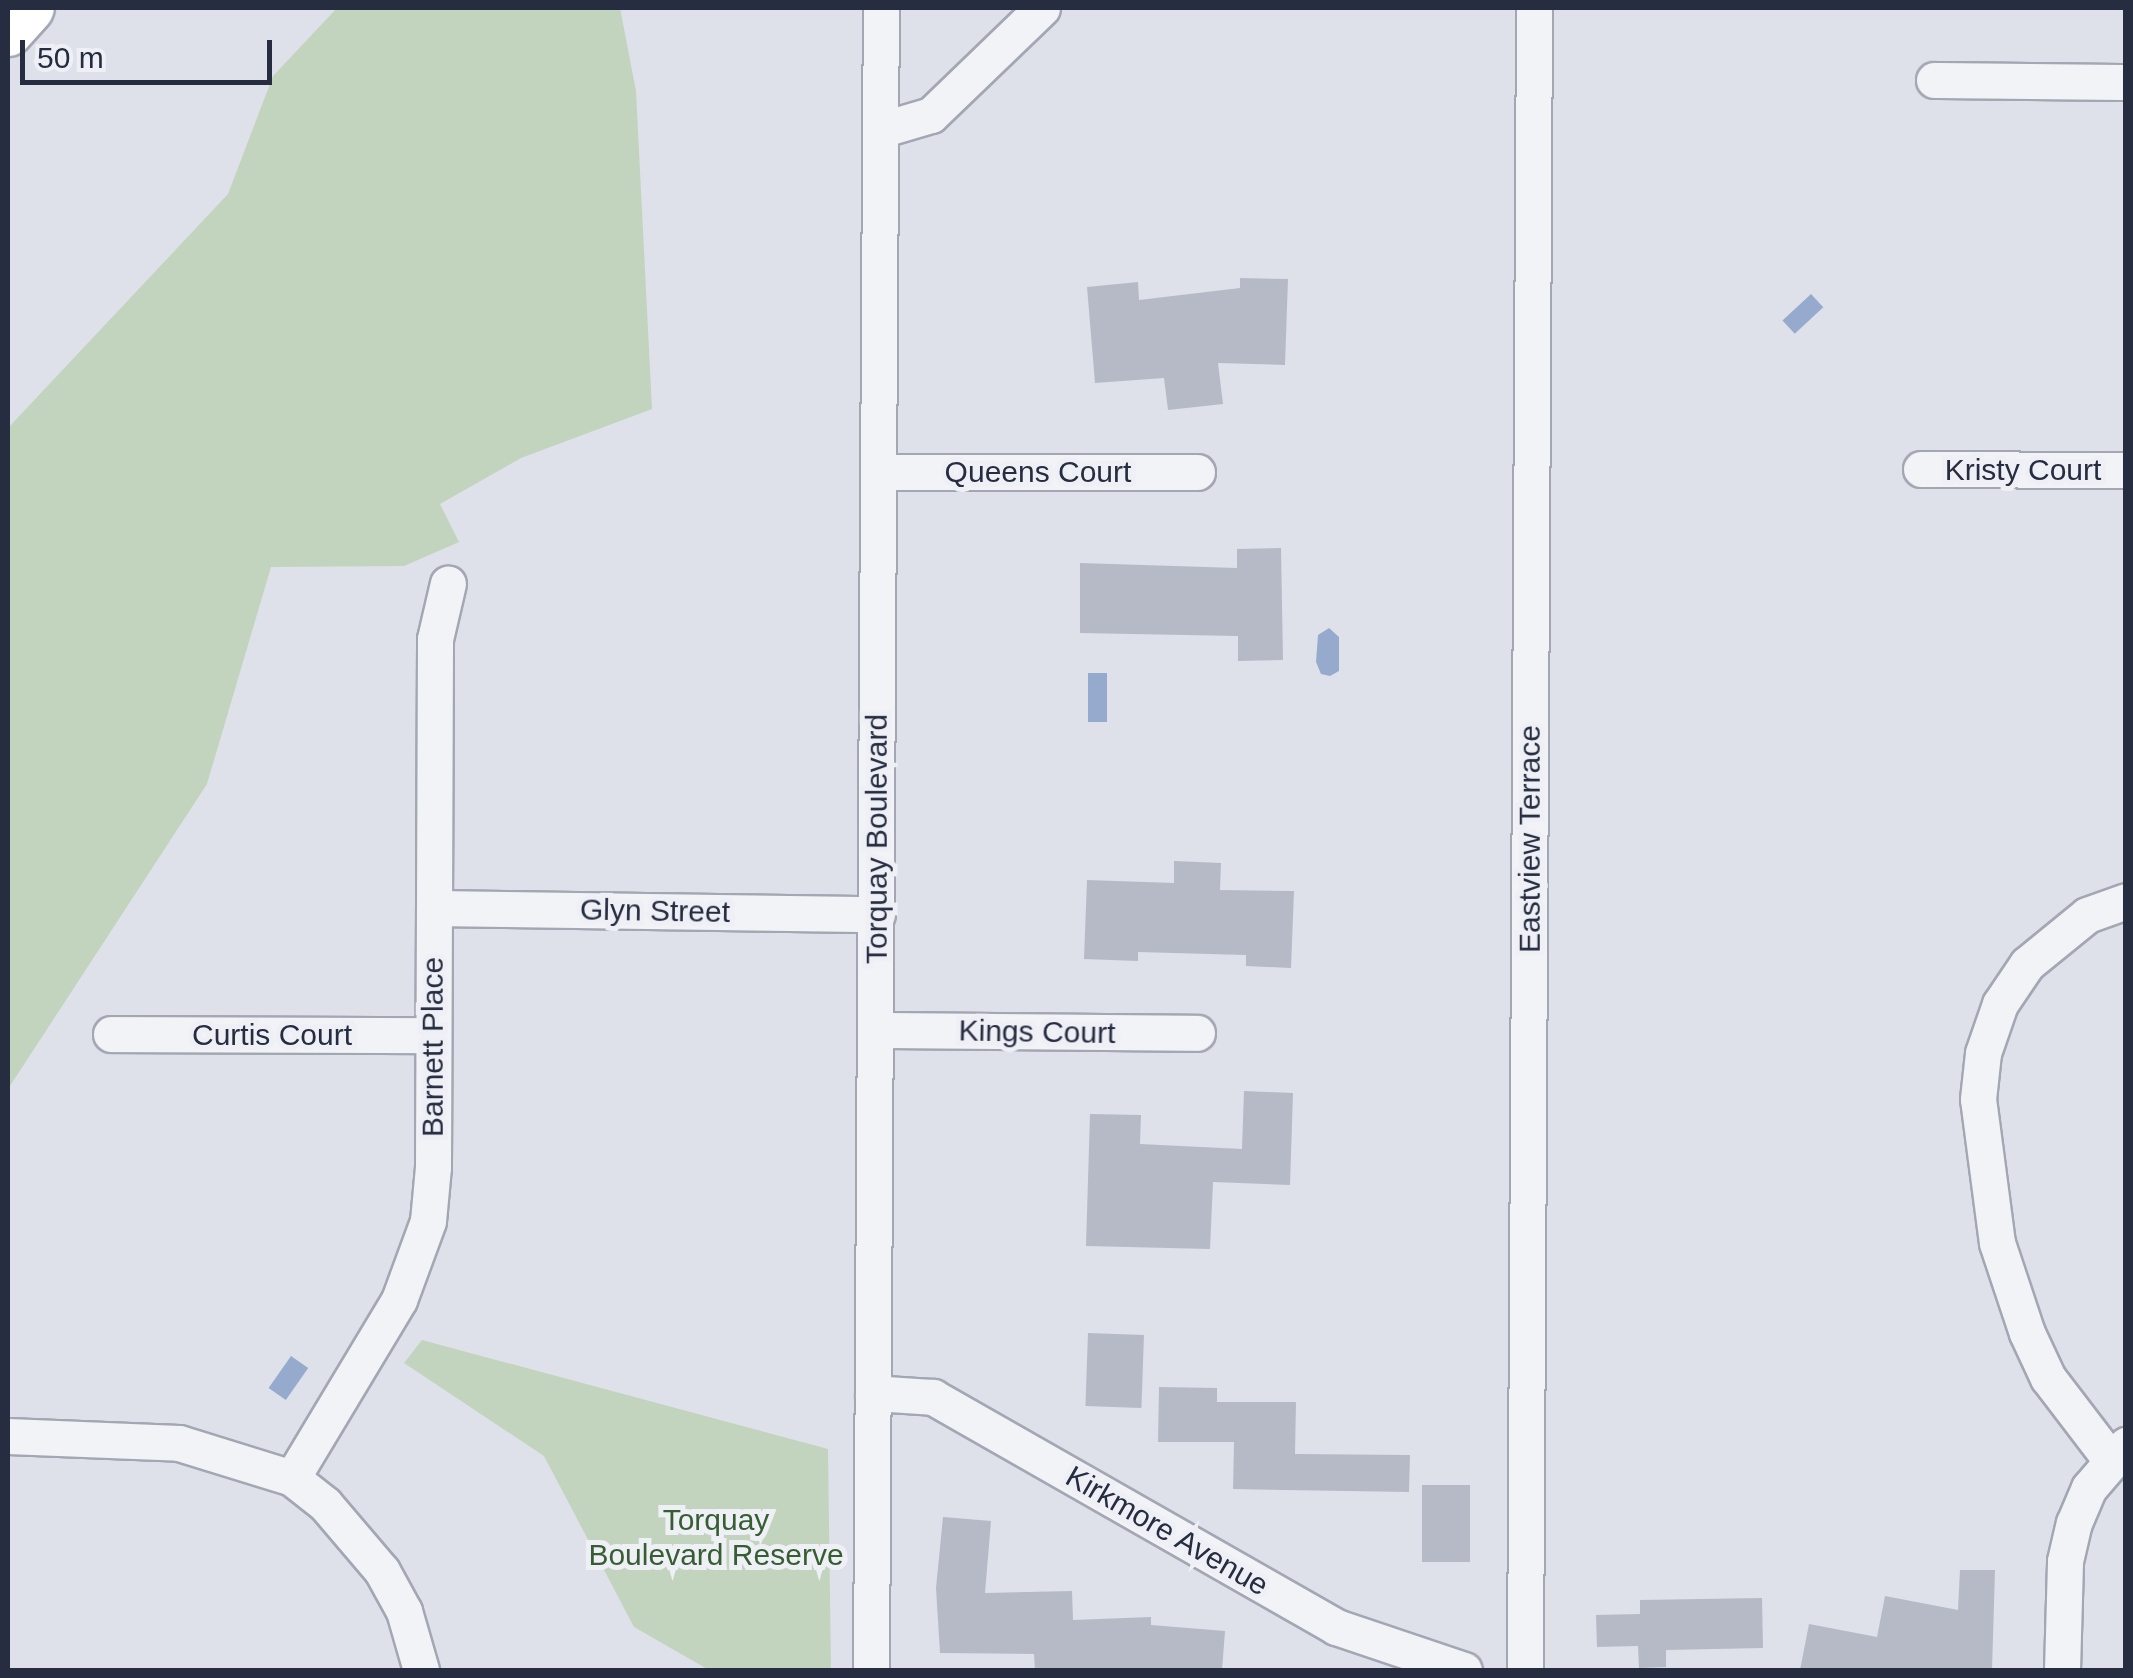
<!DOCTYPE html>
<html>
<head>
<meta charset="utf-8">
<style>
	body { margin:0 }
	#map { position:relative; width:2133px; height:1678px; overflow:hidden; background:#dee1e9; font-family:Helvetica,sans-serif }
	div>[style] { position:absolute }
	.green>* { inset:0; background:#c2d4be }
	.water>* { inset:0; background:#96aacd; transform-origin:0 0 }
	.building>* { inset:0; background:#b5bac6; transform-origin:0 0 }
	.roads { filter:drop-shadow(2px 0 #a3a7b3) drop-shadow(-2px 0 #a3a7b3) drop-shadow(0 2px #a3a7b3) drop-shadow(0 -2px #a3a7b3) }
	.street>* { height:35px; margin:-17.5px; padding:0 17.5px; transform-origin:17.5px; border-radius:17.5px; background:#f1f3f7 }
	.secondary>* { height:50px; margin:-25px; padding:0 25px; transform-origin:25px; border-radius:25px; background:#fff }
	span { translate:-50% -50%; white-space:nowrap; text-align:center; line-height:1.15; -webkit-text-stroke:10px #eef0f6; paint-order:stroke }
	.street-label { font-size:30px; color:#262d41 }
	.park-label { font-size:30px; color:#365e32 }
	.frame { position:absolute; inset:0; border:10px solid #262d41; pointer-events:none }
	.scale { position:absolute; left:20px; top:40px; width:252px; height:45px; box-sizing:border-box; border:5px solid #262d41; border-top:0; padding-left:12px; font-size:30px; line-height:35px; white-space:nowrap; color:#262d41; -webkit-text-stroke:8px #eef0f6; paint-order:stroke }
</style>
</head>
<body>
<div id="map">
	<div class="green">
		<div style="clip-path:polygon(337px 8px,620px 8px,636px 91px,652px 409px,521px 458px,440px 504px,459px 542px,404px 566px,271px 567px,207px 784px,8px 1089px,8px 428px,228px 194px,273px 76px)"></div>
		<div style="clip-path:polygon(422px 1340px,828px 1449px,831px 1670px,709px 1670px,634px 1627px,544px 1456px,404px 1363px)"></div>
	</div>
	<div class="water">
		<div style="left:1811px;top:294px;width:18px;height:39px;rotate:47deg"></div>
		<div style="clip-path:polygon(1329px 628px,1339px 637px,1339px 671px,1330px 676px,1321px 674px,1316px 662px,1318px 635px)"></div>
		<div style="left:1088px;top:673px;width:19px;height:49px"></div>
		<div style="left:291px;top:1356px;width:21px;height:39px;rotate:35deg"></div>
	</div>
	<div class="building">
		<div style="clip-path:polygon(1240px 278px,1288px 279px,1285px 365px,1218px 363px,1223px 404px,1168px 410px,1164px 378px,1095px 383px,1087px 287px,1138px 282px,1139px 300px,1240px 288px)"></div>
		<div style="clip-path:polygon(1281px 548px,1283px 660px,1238px 661px,1238px 636px,1080px 633px,1080px 563px,1237px 568px,1237px 549px)"></div>
		<div style="clip-path:polygon(1174px 861px,1221px 863px,1220px 890px,1294px 891px,1291px 968px,1246px 966px,1246px 955px,1138px 952px,1138px 961px,1084px 959px,1087px 880px,1174px 883px)"></div>
		<div style="clip-path:polygon(1244px 1091px,1293px 1093px,1290px 1185px,1213px 1182px,1210px 1249px,1086px 1246px,1090px 1114px,1141px 1115px,1140px 1144px,1242px 1149px)"></div>
		<div style="left:1088px;top:1333px;width:56px;height:73px;rotate:2deg"></div>
		<div style="clip-path:polygon(1159px 1387px,1217px 1388px,1217px 1402px,1296px 1402px,1295px 1454px,1410px 1455px,1409px 1492px,1233px 1489px,1234px 1442px,1158px 1442px)"></div>
		<div style="left:1422px;top:1485px;width:48px;height:77px"></div>
		<div style="clip-path:polygon(943px 1517px,991px 1521px,985px 1593px,1072px 1591px,1073px 1620px,1151px 1617px,1151px 1625px,1225px 1631px,1222px 1670px,1035px 1670px,1034px 1654px,940px 1653px,936px 1588px)"></div>
		<div style="clip-path:polygon(1960px 1570px,1995px 1570px,1992px 1670px,1800px 1670px,1809px 1624px,1877px 1637px,1885px 1596px,1958px 1610px)"></div>
		<div style="clip-path:polygon(1762px 1598px,1763px 1648px,1666px 1650px,1666px 1667px,1639px 1668px,1638px 1646px,1597px 1647px,1596px 1615px,1640px 1614px,1640px 1600px)"></div>
	</div>
	<div class="roads">
		<div class="street">
			<div style="left:1934px;top:80px;width:192px;rotate:0.6deg"></div>
			<div style="left:880px;top:130px;width:53px;rotate:-16.4deg"></div>
			<div style="left:931px;top:115px;width:154px;rotate:-43.9deg"></div>
			<div style="left:1921px;top:469px;width:205px;rotate:0.3deg"></div>
			<div style="left:879px;top:472px;width:318px"></div>
			<div style="left:434px;top:908px;width:443px;rotate:0.8deg"></div>
			<div style="left:877px;top:1030px;width:320px;rotate:0.5deg"></div>
			<div style="left:111px;top:1034px;width:321px;rotate:0.2deg"></div>
			<div style="left:873px;top:1393px;width:60px;rotate:3.8deg"></div>
			<div style="left:933px;top:1397px;width:464px;rotate:29.7deg"></div>
			<div style="left:1336px;top:1627px;width:135px;rotate:18.6deg"></div>
			<div style="left:8px;top:1436px;width:171px;rotate:2.3deg"></div>
			<div style="left:179px;top:1443px;width:118px;rotate:17.2deg"></div>
			<div style="left:292px;top:1478px;width:42px;rotate:38.2deg"></div>
			<div style="left:325px;top:1504px;width:88px;rotate:49.6deg"></div>
			<div style="left:382px;top:1571px;width:46px;rotate:61.2deg"></div>
			<div style="left:404px;top:1611px;width:61px;rotate:73.9deg"></div>
			<div style="left:2110px;top:1459px;width:102px;rotate:-127.4deg"></div>
			<div style="left:2048px;top:1378px;width:50px;rotate:-115deg"></div>
			<div style="left:2027px;top:1333px;width:95px;rotate:-108.4deg"></div>
			<div style="left:1997px;top:1243px;width:145px;rotate:-97.5deg"></div>
			<div style="left:1978px;top:1099px;width:46px;rotate:-83.8deg"></div>
			<div style="left:1983px;top:1053px;width:52px;rotate:-70.9deg"></div>
			<div style="left:2000px;top:1004px;width:48px;rotate:-56deg"></div>
			<div style="left:2027px;top:964px;width:77px;rotate:-39.2deg"></div>
			<div style="left:2087px;top:915px;width:41px;rotate:-19.7deg"></div>
			<div style="left:292px;top:1478px;width:208px;rotate:-59deg"></div>
			<div style="left:399px;top:1300px;width:84px;rotate:-69.8deg"></div>
			<div style="left:428px;top:1221px;width:54px;rotate:-84.7deg"></div>
			<div style="left:433px;top:1167px;width:528px;rotate:-89.78deg"></div>
			<div style="left:435px;top:639px;width:57px;rotate:-76.9deg"></div>
			<div style="left:871px;top:1670px;width:1662px;rotate:-89.66deg"></div>
			<div style="left:1525px;top:1670px;width:1662px;rotate:-89.69deg"></div>
			<div style="left:2062px;top:1670px;width:109px;rotate:-88.4deg"></div>
			<div style="left:2065px;top:1561px;width:39px;rotate:-77deg"></div>
			<div style="left:2074px;top:1523px;width:38px;rotate:-67deg"></div>
			<div style="left:2089px;top:1488px;width:57px;rotate:-49.3deg"></div>
		</div>
		<div class="secondary">
			<div style="left:8px;top:31px;width:31px;rotate:-48deg"></div>
		</div>
	</div>
	<div class="street-label">
		<span style="left:2023px;top:470px">Kristy Court</span>
		<span style="left:1038px;top:472px">Queens Court</span>
		<span style="left:877px;top:839px;rotate:-90deg">Torquay Boulevard</span>
		<span style="left:1530px;top:839px;rotate:-90deg">Eastview Terrace</span>
		<span style="left:655px;top:911px;rotate:1deg">Glyn Street</span>
		<span style="left:1037px;top:1032px;rotate:1deg">Kings Court</span>
		<span style="left:272px;top:1035px">Curtis Court</span>
		<span style="left:433px;top:1047px;rotate:-90deg">Barnett Place</span>
		<span style="left:1167px;top:1531px;rotate:30deg">Kirkmore Avenue</span>
	</div>
	<div class="park-label">
		<span style="left:716px;top:1537px">Torquay<br>Boulevard Reserve</span>
	</div>
	<div class="frame"></div>
	<div class="scale">50 m</div>
</div>
</body>
</html>
